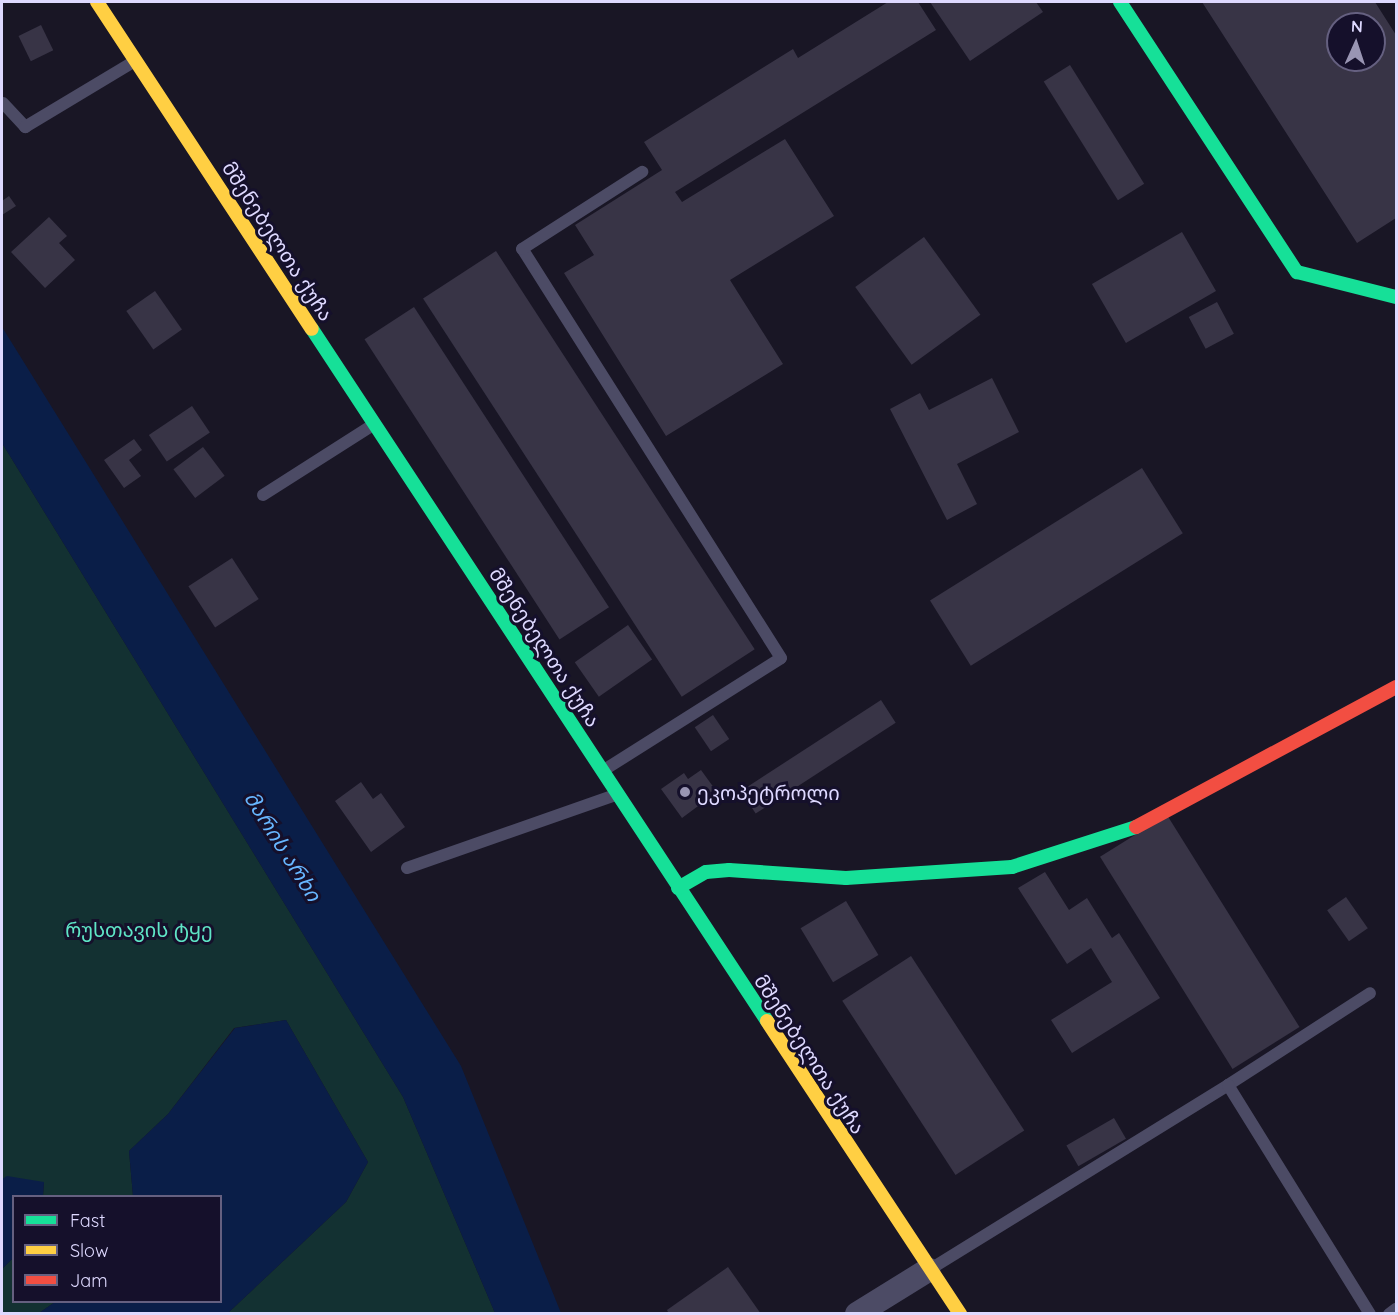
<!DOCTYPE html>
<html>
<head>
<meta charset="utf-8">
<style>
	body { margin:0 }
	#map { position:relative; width:1398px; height:1315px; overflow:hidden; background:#191625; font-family:Quicksand,"Noto Sans Georgian",sans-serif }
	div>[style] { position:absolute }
	.green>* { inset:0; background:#133132 }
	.water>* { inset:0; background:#0a1e48 }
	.building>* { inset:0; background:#383446; transform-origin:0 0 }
	.lane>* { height:12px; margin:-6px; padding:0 6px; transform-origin:6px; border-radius:6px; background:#4c4b65 }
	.street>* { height:24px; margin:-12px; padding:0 12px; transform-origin:12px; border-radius:12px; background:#4c4b65 }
	.fast>* { height:14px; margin:-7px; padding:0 7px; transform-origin:7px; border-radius:7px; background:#16e098 }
	.slow>* { height:14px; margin:-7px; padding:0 7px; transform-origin:7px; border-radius:7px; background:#ffcf43 }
	.jam>* { height:14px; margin:-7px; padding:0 7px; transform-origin:7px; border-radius:7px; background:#f24e42 }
	.dots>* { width:16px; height:16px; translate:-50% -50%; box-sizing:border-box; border:3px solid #15102b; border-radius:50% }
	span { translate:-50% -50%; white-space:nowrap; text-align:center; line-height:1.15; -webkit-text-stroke:6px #15102b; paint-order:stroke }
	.street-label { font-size:20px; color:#ded9ff }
	.poi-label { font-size:20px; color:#ded9ff }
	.left { translate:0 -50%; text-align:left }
	.park-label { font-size:20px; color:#5fe5c6 }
	.water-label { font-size:21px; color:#67b6ff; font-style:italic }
	.frame { position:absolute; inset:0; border:3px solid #ded9ff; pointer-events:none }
	.legend { position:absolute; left:12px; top:1195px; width:210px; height:108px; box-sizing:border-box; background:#15102b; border:2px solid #656080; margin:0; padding:8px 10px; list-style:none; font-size:18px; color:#ded9ff }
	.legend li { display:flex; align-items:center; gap:12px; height:30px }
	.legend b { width:30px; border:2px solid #656080 }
	.north { position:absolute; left:1326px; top:12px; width:60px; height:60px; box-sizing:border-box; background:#15102b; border:2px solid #656080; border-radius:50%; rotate:3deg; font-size:16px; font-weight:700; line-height:24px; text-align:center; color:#ded9ff }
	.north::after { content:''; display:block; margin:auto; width:21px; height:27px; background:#9995b3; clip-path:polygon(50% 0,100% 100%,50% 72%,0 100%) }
</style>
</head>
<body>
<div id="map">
	<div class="green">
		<div style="clip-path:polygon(2px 443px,403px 1097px,495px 1313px,228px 1313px,346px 1202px,368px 1162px,286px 1020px,234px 1028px,168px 1114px,129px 1151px,133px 1196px,43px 1196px,44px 1183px,2px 1179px)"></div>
		<div style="clip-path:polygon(13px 1258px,14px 1302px,55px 1302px,39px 1313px,2px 1313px,2px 1269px)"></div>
	</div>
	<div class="water">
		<div style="clip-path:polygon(2px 327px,461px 1066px,561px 1313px,495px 1313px,403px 1097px,2px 443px)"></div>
		<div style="clip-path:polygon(286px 1020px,368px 1162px,346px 1202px,228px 1313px,39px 1313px,55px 1302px,220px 1302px,220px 1196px,133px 1196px,129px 1151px,168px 1114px,235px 1028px)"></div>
		<div style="clip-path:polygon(7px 1176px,44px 1182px,43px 1196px,14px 1196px,13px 1258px,2px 1269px,2px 1179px)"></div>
	</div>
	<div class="building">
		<div style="clip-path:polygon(888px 2px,918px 2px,936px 30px,675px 192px,682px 202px,785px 139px,834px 216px,730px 280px,783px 364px,666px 436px,564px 273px,594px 255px,575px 225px,662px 170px,644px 142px,793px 49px,798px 58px)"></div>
		<div style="clip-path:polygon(930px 2px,1036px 2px,1043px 12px,970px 61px)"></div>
		<div style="clip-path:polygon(evenodd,1202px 2px,1375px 2px,1396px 35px,1396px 218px,1357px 243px,1202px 2px,1338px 24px,1374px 24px,1374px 60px,1338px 60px,1338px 24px)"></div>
		<div style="left:41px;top:25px;width:28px;height:25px;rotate:64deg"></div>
		<div style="left:1070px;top:65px;width:140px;height:31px;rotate:58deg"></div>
		<div style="clip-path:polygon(9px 196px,16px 206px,2px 215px,2px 201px)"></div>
		<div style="clip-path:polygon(49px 217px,67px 236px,59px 243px,75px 260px,45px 288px,11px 252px)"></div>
		<div style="left:1182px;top:232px;width:68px;height:104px;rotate:60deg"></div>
		<div style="left:924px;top:237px;width:96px;height:85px;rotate:54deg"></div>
		<div style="left:496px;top:251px;width:475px;height:87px;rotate:57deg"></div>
		<div style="left:155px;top:291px;width:47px;height:35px;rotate:55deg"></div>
		<div style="left:1217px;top:302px;width:36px;height:32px;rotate:62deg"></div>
		<div style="left:414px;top:307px;width:358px;height:59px;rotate:57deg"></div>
		<div style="clip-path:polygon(992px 378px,1019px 432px,957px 464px,977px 504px,947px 520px,890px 409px,920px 393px,929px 410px)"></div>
		<div style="left:192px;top:406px;width:32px;height:52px;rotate:56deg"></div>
		<div style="clip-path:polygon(134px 439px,142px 450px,129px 460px,141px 476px,124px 488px,104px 460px)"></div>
		<div style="left:203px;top:447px;width:36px;height:37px;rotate:53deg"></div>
		<div style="left:1142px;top:468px;width:77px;height:250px;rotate:58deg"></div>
		<div style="left:232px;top:558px;width:49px;height:52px;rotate:57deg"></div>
		<div style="left:628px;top:625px;width:42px;height:65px;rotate:55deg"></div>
		<div style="left:881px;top:700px;width:27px;height:167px;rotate:57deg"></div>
		<div style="left:713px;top:715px;width:29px;height:22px;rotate:56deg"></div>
		<div style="clip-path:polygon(701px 770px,717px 792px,682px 818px,661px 789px,684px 773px,688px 779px)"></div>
		<div style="clip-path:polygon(361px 782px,373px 799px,381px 793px,405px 827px,371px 852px,335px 801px)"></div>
		<div style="left:1167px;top:815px;width:250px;height:79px;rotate:58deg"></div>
		<div style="clip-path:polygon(1045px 872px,1069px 910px,1087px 898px,1112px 938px,1119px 933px,1160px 998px,1072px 1053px,1051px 1020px,1112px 982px,1091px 948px,1067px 964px,1018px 888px)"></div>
		<div style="left:1346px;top:897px;width:38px;height:23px;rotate:55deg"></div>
		<div style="left:846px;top:901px;width:63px;height:53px;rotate:59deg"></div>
		<div style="left:911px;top:956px;width:208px;height:82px;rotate:57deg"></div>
		<div style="left:1114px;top:1118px;width:24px;height:55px;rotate:60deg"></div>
		<div style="clip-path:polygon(728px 1267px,761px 1314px,669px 1314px,667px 1310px)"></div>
	</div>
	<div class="lane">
		<div style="left:3px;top:103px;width:33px;rotate:47deg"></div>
		<div style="left:25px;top:127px;width:128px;rotate:-31deg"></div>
		<div style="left:263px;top:495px;width:130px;rotate:-32.5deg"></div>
		<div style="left:604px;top:770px;width:209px;rotate:-32.3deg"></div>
		<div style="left:781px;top:658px;width:484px;rotate:-122.3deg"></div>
		<div style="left:522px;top:249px;width:143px;rotate:-32.7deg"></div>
		<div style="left:407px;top:868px;width:220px;rotate:-19.3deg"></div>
		<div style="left:1228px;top:1085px;width:169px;rotate:-32.9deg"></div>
		<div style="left:932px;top:1268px;width:348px;rotate:-31.7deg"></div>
		<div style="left:1228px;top:1085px;width:269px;rotate:58.2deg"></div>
		<div style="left:1389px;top:1314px;width:9px;rotate:-36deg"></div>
	</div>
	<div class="street">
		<div style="left:857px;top:1314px;width:84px;rotate:-31.8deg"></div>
	</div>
	<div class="fast">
		<div style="left:1120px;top:2px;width:323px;rotate:56.8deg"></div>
		<div style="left:1297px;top:272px;width:102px;rotate:14.2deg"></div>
		<div style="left:312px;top:329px;width:828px;rotate:56.67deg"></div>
		<div style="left:678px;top:888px;width:32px;rotate:-30deg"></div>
		<div style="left:706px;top:872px;width:23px;rotate:-5deg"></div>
		<div style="left:729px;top:870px;width:117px;rotate:3.9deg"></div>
		<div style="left:846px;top:878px;width:166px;rotate:-3.8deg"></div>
		<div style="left:1012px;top:867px;width:130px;rotate:-17.9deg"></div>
	</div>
	<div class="slow">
		<div style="left:97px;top:2px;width:391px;rotate:56.7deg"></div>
		<div style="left:767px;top:1021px;width:351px;rotate:56.6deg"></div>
	</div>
	<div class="jam">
		<div style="left:1136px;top:827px;width:295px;rotate:-28.3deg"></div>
	</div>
	<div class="dots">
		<div style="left:685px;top:792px;background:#9995b3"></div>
	</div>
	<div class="street-label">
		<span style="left:278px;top:241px;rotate:57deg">მშენებელთა ქუჩა</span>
		<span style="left:545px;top:647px;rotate:57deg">მშენებელთა ქუჩა</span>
		<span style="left:810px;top:1054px;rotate:57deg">მშენებელთა ქუჩა</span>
	</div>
	<div class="poi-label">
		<span class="left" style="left:697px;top:792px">ეკოპეტროლი</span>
	</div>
	<div class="park-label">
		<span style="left:139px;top:929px">რუსთავის ტყე</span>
	</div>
	<div class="water-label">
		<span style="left:283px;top:846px;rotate:58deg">მარის არხი</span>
	</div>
	<div class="frame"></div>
	<ul class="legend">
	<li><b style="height:8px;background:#16e098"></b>Fast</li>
	<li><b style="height:8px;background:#ffcf43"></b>Slow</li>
	<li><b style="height:8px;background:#f24e42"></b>Jam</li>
	</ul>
	<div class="north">N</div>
</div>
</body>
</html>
